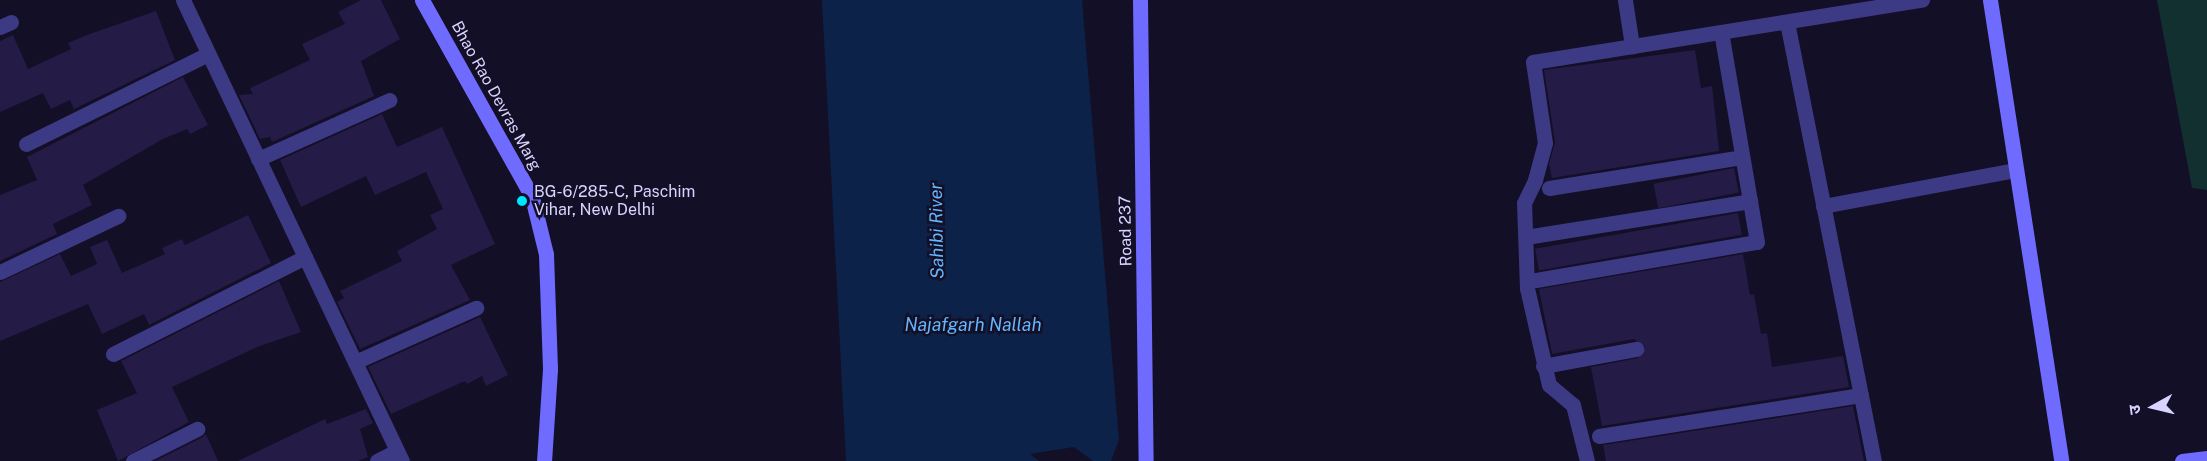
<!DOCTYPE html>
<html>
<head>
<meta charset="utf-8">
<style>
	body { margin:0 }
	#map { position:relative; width:2207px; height:461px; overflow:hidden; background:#130f26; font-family:"Public Sans","Noto Sans Devanagari",sans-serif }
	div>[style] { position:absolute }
	.green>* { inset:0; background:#12302f }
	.water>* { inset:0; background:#0c2248 }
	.building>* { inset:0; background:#241b47; transform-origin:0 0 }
	.street>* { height:15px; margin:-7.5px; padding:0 7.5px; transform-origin:7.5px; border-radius:7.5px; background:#3d3a85 }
	.secondary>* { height:15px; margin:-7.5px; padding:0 7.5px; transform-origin:7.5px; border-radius:7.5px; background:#6f6bff }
	.dots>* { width:16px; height:16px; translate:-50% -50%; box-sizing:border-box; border:3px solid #130f26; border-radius:50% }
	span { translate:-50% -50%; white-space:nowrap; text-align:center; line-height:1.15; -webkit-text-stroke:5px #130f26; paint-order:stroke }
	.street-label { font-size:16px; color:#d9d4ff }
	.poi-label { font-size:16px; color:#d9d4ff }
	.left { translate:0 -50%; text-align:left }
	.water-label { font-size:18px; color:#62b6ff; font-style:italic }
	.north { position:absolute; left:2123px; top:377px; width:60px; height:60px; -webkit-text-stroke:4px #130f26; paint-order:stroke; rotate:262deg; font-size:16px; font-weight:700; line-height:24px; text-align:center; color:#d9d4ff }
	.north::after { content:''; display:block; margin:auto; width:21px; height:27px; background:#d9d4ff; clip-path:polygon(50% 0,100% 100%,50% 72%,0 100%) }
</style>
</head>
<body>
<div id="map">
	<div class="green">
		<div style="clip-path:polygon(2157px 0,2207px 0,2207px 190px,2192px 188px)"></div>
	</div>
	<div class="water">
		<div style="clip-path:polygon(822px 0,1082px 0,1119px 440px,1111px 461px,1093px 461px,1074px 447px,1030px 454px,1039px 461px,846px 461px)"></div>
	</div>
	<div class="building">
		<div style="clip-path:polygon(361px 0,381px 0,400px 39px,361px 61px,374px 96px,272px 142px,270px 137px,260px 139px,239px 95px,253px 94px,250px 88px,310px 60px,302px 44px,345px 24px,338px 12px)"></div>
		<div style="clip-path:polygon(156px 11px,175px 60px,74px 109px,70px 100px,51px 109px,43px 93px,0 112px,0 41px,13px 35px,28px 69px,71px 49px,68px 43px,87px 35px)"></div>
		<div style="clip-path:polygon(1695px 50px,1701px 88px,1712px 86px,1719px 151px,1552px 178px,1549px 164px,1555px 142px,1544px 70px)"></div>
		<div style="clip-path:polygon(183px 77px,208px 125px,190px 134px,187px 129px,163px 139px,83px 185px,92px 205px,53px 224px,57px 234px,0 261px,0 195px,37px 180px,27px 157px)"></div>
		<div style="clip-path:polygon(382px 114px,397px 147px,442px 127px,495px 244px,451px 265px,470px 300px,360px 349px,337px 302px,344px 298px,340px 291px,402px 261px,397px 251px,437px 229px,430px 215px,443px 209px,426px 172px,375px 195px,366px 176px,301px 207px,280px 160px)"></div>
		<div style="left:1734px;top:168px;width:25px;height:82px;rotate:79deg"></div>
		<div style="left:1738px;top:213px;width:22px;height:206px;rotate:80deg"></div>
		<div style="clip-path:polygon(248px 215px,271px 263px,149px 325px,144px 314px,102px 334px,88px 304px,0 341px,0 282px,60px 254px,71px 276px,97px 264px,90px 247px,107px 240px,122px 273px,165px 254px,162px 248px,182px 239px,185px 245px)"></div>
		<div style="clip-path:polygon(1743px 254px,1750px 295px,1754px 294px,1761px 334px,1767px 333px,1772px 367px,1843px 356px,1849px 387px,1602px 426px,1591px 367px,1638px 358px,1645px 347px,1634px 339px,1552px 354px,1539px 289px)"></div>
		<div style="clip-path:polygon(279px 281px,301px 332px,257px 347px,172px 387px,189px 422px,118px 461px,97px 410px,137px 393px,121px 361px)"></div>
		<div style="clip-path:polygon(480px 317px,508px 375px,486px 386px,482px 376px,467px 384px,465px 381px,391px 414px,368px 367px)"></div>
		<div style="clip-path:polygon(1853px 406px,1864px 461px,1606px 461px,1603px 445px)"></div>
		<div style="clip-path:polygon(366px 409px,373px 423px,360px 429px,368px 457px,358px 461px,238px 461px,325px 419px,327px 424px)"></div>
		<div style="clip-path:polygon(206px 434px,218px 461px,155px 461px,201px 438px)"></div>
	</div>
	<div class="street">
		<div style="left:183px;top:0;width:510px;rotate:64.59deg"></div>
		<div style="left:1625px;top:0;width:47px;rotate:81.3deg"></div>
		<div style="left:1787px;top:22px;width:448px;rotate:78.8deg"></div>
		<div style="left:0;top:27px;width:12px;rotate:-24deg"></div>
		<div style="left:26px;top:144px;width:203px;rotate:-26.3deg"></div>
		<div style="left:258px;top:159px;width:144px;rotate:-24.2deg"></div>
		<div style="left:1549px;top:188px;width:195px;rotate:-9.1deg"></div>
		<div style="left:1823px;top:206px;width:196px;rotate:-10.6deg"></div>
		<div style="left:1532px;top:236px;width:221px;rotate:-9.1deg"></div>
		<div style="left:0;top:272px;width:131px;rotate:-25.4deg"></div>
		<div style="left:1536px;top:280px;width:224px;rotate:-9.8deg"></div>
		<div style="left:1757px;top:242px;width:213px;rotate:-99.7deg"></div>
		<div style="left:113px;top:354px;width:215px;rotate:-26.8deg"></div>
		<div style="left:355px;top:362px;width:133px;rotate:-24.1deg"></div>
		<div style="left:1543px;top:366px;width:95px;rotate:-10.4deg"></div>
		<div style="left:1599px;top:436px;width:265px;rotate:-8.9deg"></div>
		<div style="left:133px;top:461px;width:72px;rotate:-26.6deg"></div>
		<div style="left:377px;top:461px;width:22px;rotate:-27deg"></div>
		<div style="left:1587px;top:461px;width:58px;rotate:-104deg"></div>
		<div style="left:1573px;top:405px;width:31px;rotate:-140deg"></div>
		<div style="left:1549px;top:385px;width:99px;rotate:-102.8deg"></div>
		<div style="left:1527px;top:288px;width:85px;rotate:-92deg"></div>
		<div style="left:1524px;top:203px;width:25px;rotate:-64deg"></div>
		<div style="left:1535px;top:180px;width:38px;rotate:-75deg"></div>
		<div style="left:1545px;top:143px;width:82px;rotate:-98.4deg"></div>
		<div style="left:1533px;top:62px;width:394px;rotate:-9.1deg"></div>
	</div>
	<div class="secondary">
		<div style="left:422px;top:0;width:226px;rotate:60.8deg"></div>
		<div style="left:532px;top:197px;width:59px;rotate:76.2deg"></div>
		<div style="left:546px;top:254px;width:115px;rotate:88deg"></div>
		<div style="left:550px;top:369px;width:92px;rotate:93.7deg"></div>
		<div style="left:1140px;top:0;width:461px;rotate:89.3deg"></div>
		<div style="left:1990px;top:0;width:466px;rotate:81.2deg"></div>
		<div style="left:2182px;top:461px;width:25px;rotate:-7deg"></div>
	</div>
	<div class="dots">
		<div style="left:522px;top:201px;background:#00e5ff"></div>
	</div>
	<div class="street-label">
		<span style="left:496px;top:96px;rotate:61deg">Bhao Rao Devras Marg</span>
		<span style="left:1126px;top:231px;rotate:-91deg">Road 237</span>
	</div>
	<div class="poi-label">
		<span class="left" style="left:534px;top:201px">BG-6/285-C, Paschim<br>Vihar, New Delhi</span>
	</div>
	<div class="water-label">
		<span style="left:937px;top:231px;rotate:-91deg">Sahibi River</span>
		<span style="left:973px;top:325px">Najafgarh Nallah</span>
	</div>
	<div class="north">उ</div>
</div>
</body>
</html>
